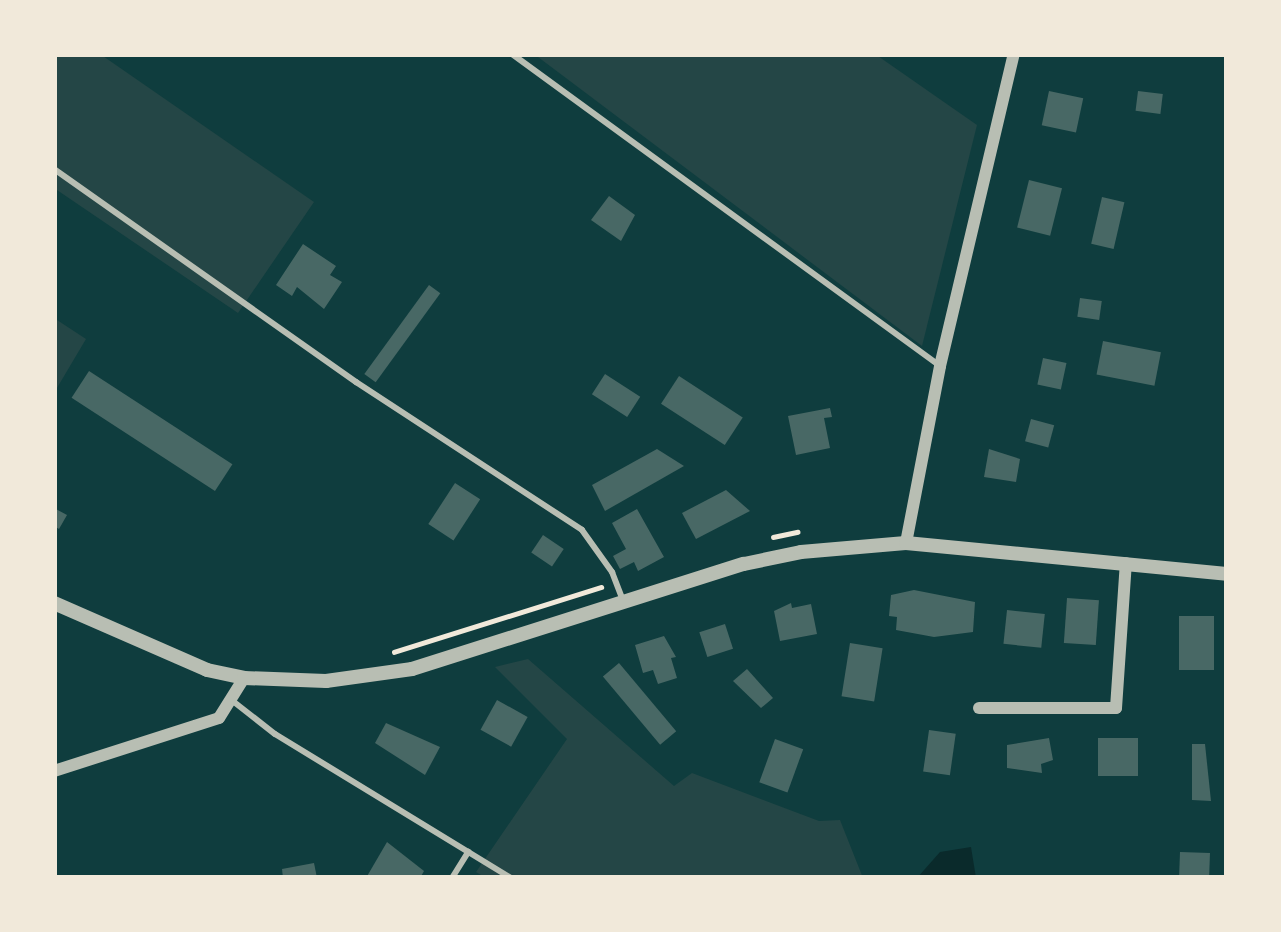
<!DOCTYPE html>
<html>
<head>
<meta charset="utf-8">
<style>
	body { margin:0 }
	#map { position:relative; width:1281px; height:932px; overflow:hidden; background:#0f3d3e; font-family:Arial,sans-serif }
	div>[style] { position:absolute }
	.green>* { inset:0; background:#244646 }
	.water>* { inset:0; background:#0a2a2b }
	.building>* { inset:0; background:#486865; transform-origin:0 0 }
	.path>* { height:4.5px; margin:-2.25px; padding:0 2.25px; transform-origin:2.25px; border-radius:2.25px; background:#f1e9da }
	.service>* { height:6px; margin:-3px; padding:0 3px; transform-origin:3px; border-radius:3px; background:#b8beb3 }
	.minor>* { height:12px; margin:-6px; padding:0 6px; transform-origin:6px; border-radius:6px; background:#b8beb3 }
	.tertiary>* { height:14px; margin:-7px; padding:0 7px; transform-origin:7px; border-radius:7px; background:#b8beb3 }
	span { translate:-50% -50%; white-space:nowrap; text-align:center; line-height:1.15; -webkit-text-stroke:10px #f1e9da; paint-order:stroke }
	.frame { position:absolute; inset:0; border:57px solid #f1e9da; pointer-events:none }
</style>
</head>
<body>
<div id="map">
	<div class="green">
		<div style="clip-path:polygon(54px 54px,100px 54px,314px 202px,238px 313px,54px 188px)"></div>
		<div style="clip-path:polygon(534px 54px,875px 54px,977px 125px,922px 346px)"></div>
		<div style="clip-path:polygon(54px 318px,86px 339px,54px 393px)"></div>
		<div style="clip-path:polygon(528px 659px,674px 786px,692px 773px,819px 821px,840px 820px,863px 878px,486px 878px,476px 872px,567px 739px,495px 667px)"></div>
	</div>
	<div class="water">
		<div style="clip-path:polygon(971px 847px,976px 878px,917px 878px,940px 852px)"></div>
	</div>
	<div class="building">
		<div style="left:1049px;top:91px;width:35px;height:35px;rotate:12deg"></div>
		<div style="left:1138px;top:91px;width:25px;height:20px;rotate:7deg"></div>
		<div style="left:1029px;top:180px;width:34px;height:49px;rotate:14deg"></div>
		<div style="clip-path:polygon(609px 196px,635px 215px,621px 241px,591px 220px)"></div>
		<div style="left:1102px;top:197px;width:23px;height:48px;rotate:13deg"></div>
		<div style="clip-path:polygon(303px 244px,336px 266px,330px 275px,342px 282px,324px 309px,297px 287px,292px 296px,276px 285px)"></div>
		<div style="left:429px;top:285px;width:14px;height:110px;rotate:36deg"></div>
		<div style="left:1080px;top:298px;width:22px;height:19px;rotate:8deg"></div>
		<div style="left:1103px;top:341px;width:59px;height:34px;rotate:11deg"></div>
		<div style="left:1043px;top:358px;width:24px;height:27px;rotate:12deg"></div>
		<div style="left:89px;top:371px;width:171px;height:32px;rotate:33deg"></div>
		<div style="left:605px;top:374px;width:42px;height:24px;rotate:33deg"></div>
		<div style="left:679px;top:376px;width:76px;height:33px;rotate:33deg"></div>
		<div style="clip-path:polygon(830px 408px,832px 417px,824px 418px,830px 448px,796px 455px,788px 416px)"></div>
		<div style="left:1031px;top:419px;width:24px;height:23px;rotate:15deg"></div>
		<div style="clip-path:polygon(657px 449px,684px 466px,605px 511px,592px 485px)"></div>
		<div style="clip-path:polygon(989px 449px,1020px 459px,1016px 482px,984px 477px)"></div>
		<div style="left:455px;top:483px;width:30px;height:49px;rotate:33deg"></div>
		<div style="clip-path:polygon(726px 490px,750px 511px,696px 539px,682px 513px)"></div>
		<div style="clip-path:polygon(54px 508px,67px 515px,59px 529px,54px 526px)"></div>
		<div style="clip-path:polygon(637px 509px,664px 557px,638px 571px,634px 562px,620px 569px,613px 556px,626px 549px,612px 523px)"></div>
		<div style="left:543px;top:535px;width:25px;height:21px;rotate:34deg"></div>
		<div style="clip-path:polygon(914px 590px,975px 602px,973px 632px,934px 637px,896px 630px,897px 617px,889px 616px,891px 595px)"></div>
		<div style="left:1067px;top:598px;width:32px;height:45px;rotate:4deg"></div>
		<div style="clip-path:polygon(791px 603px,792px 608px,811px 604px,817px 634px,780px 641px,774px 611px)"></div>
		<div style="left:1007px;top:610px;width:38px;height:34px;rotate:6deg"></div>
		<div style="left:1179px;top:616px;width:35px;height:54px"></div>
		<div style="left:725px;top:624px;width:26px;height:27px;rotate:72deg"></div>
		<div style="clip-path:polygon(664px 636px,676px 657px,671px 658px,677px 678px,658px 684px,653px 670px,643px 673px,635px 645px)"></div>
		<div style="left:850px;top:643px;width:33px;height:54px;rotate:9deg"></div>
		<div style="left:619px;top:663px;width:89px;height:21px;rotate:50deg"></div>
		<div style="clip-path:polygon(747px 669px,773px 698px,761px 708px,733px 681px)"></div>
		<div style="left:497px;top:700px;width:35px;height:34px;rotate:29deg"></div>
		<div style="clip-path:polygon(386px 723px,440px 747px,425px 775px,375px 743px)"></div>
		<div style="left:929px;top:730px;width:27px;height:42px;rotate:8deg"></div>
		<div style="clip-path:polygon(1049px 738px,1053px 760px,1041px 764px,1042px 773px,1007px 768px,1007px 745px)"></div>
		<div style="left:1098px;top:738px;width:40px;height:38px"></div>
		<div style="left:775px;top:739px;width:30px;height:46px;rotate:20deg"></div>
		<div style="clip-path:polygon(1192px 744px,1205px 744px,1211px 801px,1192px 800px)"></div>
		<div style="clip-path:polygon(387px 842px,424px 871px,420px 878px,366px 878px)"></div>
		<div style="left:1180px;top:852px;width:30px;height:26px;rotate:2deg"></div>
		<div style="clip-path:polygon(314px 863px,317px 878px,283px 878px,282px 869px)"></div>
	</div>
	<div class="path">
		<div style="left:773px;top:537px;width:25px;rotate:-12deg"></div>
		<div style="left:394px;top:652px;width:217px;rotate:-17.4deg"></div>
	</div>
	<div class="service">
		<div style="left:512px;top:54px;width:530px;rotate:36.09deg"></div>
		<div style="left:54px;top:169px;width:370px;rotate:35.2deg"></div>
		<div style="left:356px;top:382px;width:270px;rotate:33.2deg"></div>
		<div style="left:582px;top:530px;width:52px;rotate:54.5deg"></div>
		<div style="left:612px;top:572px;width:31px;rotate:69deg"></div>
		<div style="left:234px;top:702px;width:52px;rotate:38deg"></div>
		<div style="left:275px;top:734px;width:276px;rotate:31.4deg"></div>
		<div style="left:452px;top:878px;width:31px;rotate:-58deg"></div>
	</div>
	<div class="minor">
		<div style="left:906px;top:543px;width:180px;rotate:-79.1deg"></div>
		<div style="left:940px;top:366px;width:321px;rotate:-76.7deg"></div>
		<div style="left:979px;top:708px;width:137px"></div>
		<div style="left:1116px;top:708px;width:145px;rotate:-86.1deg"></div>
		<div style="left:54px;top:771px;width:173px;rotate:-17.8deg"></div>
		<div style="left:219px;top:718px;width:47px;rotate:-58deg"></div>
	</div>
	<div class="tertiary">
		<div style="left:54px;top:603px;width:167px;rotate:23.6deg"></div>
		<div style="left:207px;top:670px;width:38px;rotate:12deg"></div>
		<div style="left:244px;top:678px;width:82px;rotate:2.1deg"></div>
		<div style="left:326px;top:681px;width:87px;rotate:-7.9deg"></div>
		<div style="left:412px;top:669px;width:348px;rotate:-17.6deg"></div>
		<div style="left:744px;top:564px;width:58px;rotate:-11.9deg"></div>
		<div style="left:801px;top:552px;width:105px;rotate:-4.9deg"></div>
		<div style="left:906px;top:543px;width:322px;rotate:5.5deg"></div>
	</div>
	<div class="frame"></div>
</div>
</body>
</html>
